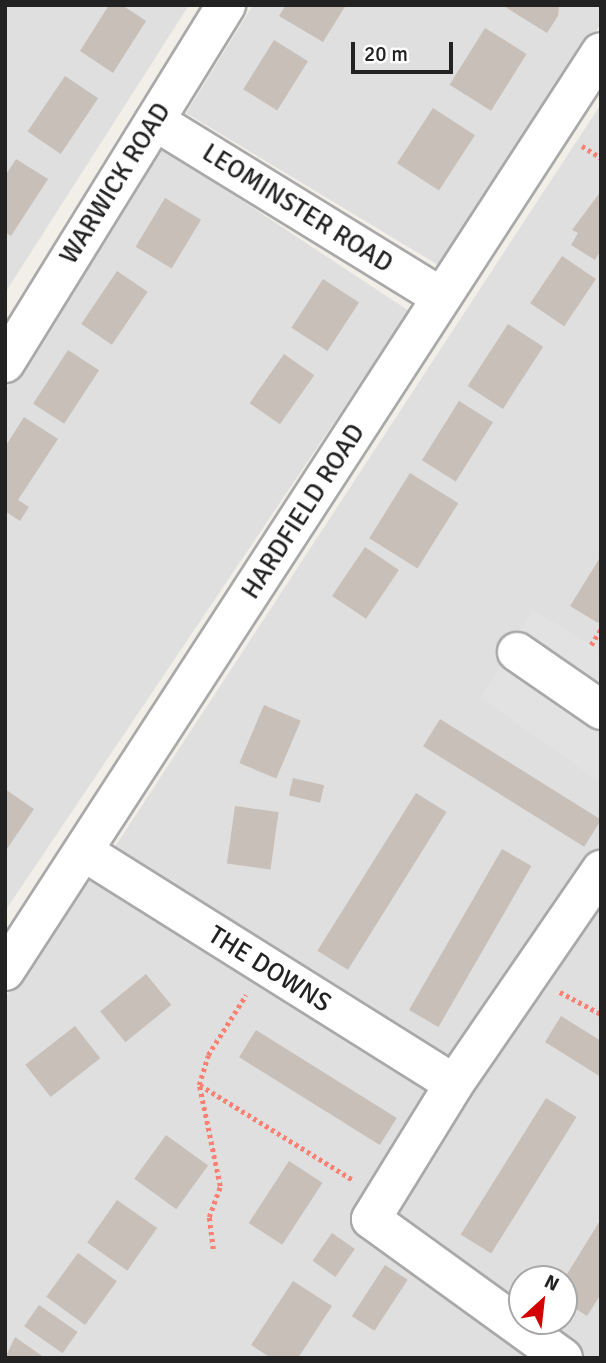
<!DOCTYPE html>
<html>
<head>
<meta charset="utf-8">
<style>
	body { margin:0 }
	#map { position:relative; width:606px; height:1363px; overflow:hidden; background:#f2efe9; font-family:Signika,sans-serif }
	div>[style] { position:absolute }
	.residential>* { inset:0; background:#e0dfdf }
	.parking>* { inset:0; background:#e2e2e2 }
	.building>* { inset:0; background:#c7bfb8; transform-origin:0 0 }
	.path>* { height:4.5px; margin-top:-2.25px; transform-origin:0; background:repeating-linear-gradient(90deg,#fa8072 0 3.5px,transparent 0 7px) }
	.roads { filter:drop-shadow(2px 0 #a9a9a9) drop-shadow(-2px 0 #a9a9a9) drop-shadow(0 2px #a9a9a9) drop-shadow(0 -2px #a9a9a9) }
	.minor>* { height:38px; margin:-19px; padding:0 19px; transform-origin:19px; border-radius:19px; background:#fff }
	span { translate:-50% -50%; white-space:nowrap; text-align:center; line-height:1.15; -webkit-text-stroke:6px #fff; paint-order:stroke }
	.street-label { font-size:26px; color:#222 }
	.frame { position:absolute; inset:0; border:7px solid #222; pointer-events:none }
	.north { position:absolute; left:508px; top:1265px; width:70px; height:70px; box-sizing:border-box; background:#fff; border:2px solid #a7a7a7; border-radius:50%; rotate:27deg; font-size:19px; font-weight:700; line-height:28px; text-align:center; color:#222 }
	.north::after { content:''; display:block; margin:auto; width:24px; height:32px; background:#d40000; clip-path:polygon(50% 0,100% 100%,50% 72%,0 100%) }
	.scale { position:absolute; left:351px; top:42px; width:102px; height:32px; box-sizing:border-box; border:4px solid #222; border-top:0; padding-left:9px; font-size:21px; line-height:24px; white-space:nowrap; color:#222; -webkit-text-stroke:5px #fff; paint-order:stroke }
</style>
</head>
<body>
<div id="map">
	<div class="residential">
		<div style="clip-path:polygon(5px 5px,189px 5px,5px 293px)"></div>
		<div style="clip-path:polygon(253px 5px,601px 5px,601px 23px,443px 268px,186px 113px)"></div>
		<div style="clip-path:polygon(evenodd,601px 104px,601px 1358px,5px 1358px,5px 998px,122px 836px,601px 104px,522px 1279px,564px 1279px,564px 1321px,522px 1321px,522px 1279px)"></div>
		<div style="clip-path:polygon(161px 147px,409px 311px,5px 911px,5px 391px)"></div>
	</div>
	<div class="parking">
		<div style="clip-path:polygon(533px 610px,601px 651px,601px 783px,481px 698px)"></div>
	</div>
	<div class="building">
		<div style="clip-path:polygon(109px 5px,122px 5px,146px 21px,113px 73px,80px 51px)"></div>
		<div style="clip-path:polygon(286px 5px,346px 5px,323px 42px,279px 16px)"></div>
		<div style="clip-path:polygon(502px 5px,559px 5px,558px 16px,547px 33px)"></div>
		<div style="left:485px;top:28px;width:49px;height:67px;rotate:32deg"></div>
		<div style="left:274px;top:40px;width:40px;height:58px;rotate:32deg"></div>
		<div style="left:65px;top:76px;width:40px;height:67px;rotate:34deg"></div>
		<div style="left:433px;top:108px;width:50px;height:66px;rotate:33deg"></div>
		<div style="clip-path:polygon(16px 159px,48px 179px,11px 236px,5px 232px,5px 176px)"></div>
		<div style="clip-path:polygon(601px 191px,601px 250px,595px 260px,571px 245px,578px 233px,572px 230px)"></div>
		<div style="left:165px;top:198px;width:42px;height:57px;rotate:31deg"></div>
		<div style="left:562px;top:256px;width:41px;height:57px;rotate:34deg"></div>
		<div style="left:117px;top:271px;width:37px;height:64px;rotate:34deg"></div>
		<div style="left:323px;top:279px;width:43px;height:58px;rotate:33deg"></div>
		<div style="left:508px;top:324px;width:42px;height:74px;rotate:33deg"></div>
		<div style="left:68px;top:350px;width:37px;height:64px;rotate:33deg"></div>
		<div style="left:284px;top:354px;width:37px;height:60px;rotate:35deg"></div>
		<div style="left:459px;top:401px;width:40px;height:70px;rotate:32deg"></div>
		<div style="clip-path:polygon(24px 417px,58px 439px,18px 500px,29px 507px,20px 521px,5px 511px,5px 447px)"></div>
		<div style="left:410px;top:473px;width:57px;height:77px;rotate:32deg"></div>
		<div style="left:365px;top:547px;width:41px;height:59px;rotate:34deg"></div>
		<div style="clip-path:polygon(601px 556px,601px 618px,598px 623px,570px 606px)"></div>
		<div style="left:264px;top:705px;width:40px;height:63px;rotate:23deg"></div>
		<div style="left:440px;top:719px;width:190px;height:32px;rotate:32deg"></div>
		<div style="left:293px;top:778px;width:32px;height:18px;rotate:13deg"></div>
		<div style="clip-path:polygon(5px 789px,34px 809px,5px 852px)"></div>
		<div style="left:416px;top:793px;width:36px;height:186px;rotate:32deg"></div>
		<div style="left:235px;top:806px;width:44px;height:58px;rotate:8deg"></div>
		<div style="left:502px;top:849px;width:34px;height:186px;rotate:30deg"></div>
		<div style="left:146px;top:974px;width:40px;height:59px;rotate:51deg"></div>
		<div style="clip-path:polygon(561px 1016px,601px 1041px,601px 1077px,545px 1042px)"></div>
		<div style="left:75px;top:1026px;width:41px;height:63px;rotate:52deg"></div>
		<div style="left:256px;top:1030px;width:166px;height:32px;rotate:32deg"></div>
		<div style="left:546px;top:1098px;width:36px;height:161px;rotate:32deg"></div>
		<div style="left:166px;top:1135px;width:52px;height:54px;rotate:36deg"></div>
		<div style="left:289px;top:1161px;width:40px;height:74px;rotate:33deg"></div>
		<div style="left:117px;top:1200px;width:49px;height:52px;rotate:35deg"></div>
		<div style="clip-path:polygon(601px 1219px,601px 1294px,587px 1316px,564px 1301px,564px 1279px)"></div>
		<div style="left:332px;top:1233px;width:28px;height:34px;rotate:35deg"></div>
		<div style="left:78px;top:1253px;width:48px;height:54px;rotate:36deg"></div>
		<div style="left:385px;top:1265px;width:27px;height:61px;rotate:33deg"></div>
		<div style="clip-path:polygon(293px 1281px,332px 1306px,298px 1358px,271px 1358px,251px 1345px)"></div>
		<div style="left:39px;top:1305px;width:47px;height:26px;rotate:35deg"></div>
		<div style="clip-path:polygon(15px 1337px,45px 1358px,5px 1358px)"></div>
	</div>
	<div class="path">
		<div style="left:582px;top:146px;width:22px;rotate:32deg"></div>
		<div style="left:591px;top:645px;width:19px;rotate:-58deg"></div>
		<div style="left:560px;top:992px;width:47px;rotate:28.2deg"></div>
		<div style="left:200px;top:1085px;width:180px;rotate:31.8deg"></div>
		<div style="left:213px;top:1249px;width:32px;rotate:-97deg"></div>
		<div style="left:209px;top:1217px;width:33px;rotate:-70deg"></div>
		<div style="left:220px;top:1186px;width:103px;rotate:-101.7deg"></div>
		<div style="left:199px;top:1085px;width:31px;rotate:-73deg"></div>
		<div style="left:208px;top:1055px;width:71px;rotate:-57.7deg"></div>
	</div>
	<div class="roads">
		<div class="minor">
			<div style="left:155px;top:121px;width:334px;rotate:31.6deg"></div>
			<div style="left:5px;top:363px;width:421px;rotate:-58.3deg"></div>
			<div style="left:517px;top:652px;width:102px;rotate:34.6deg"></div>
			<div style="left:86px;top:853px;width:434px;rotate:32.1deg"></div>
			<div style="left:5px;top:971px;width:1095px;rotate:-57.04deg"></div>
			<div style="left:563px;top:1358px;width:237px;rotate:-144.1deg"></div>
			<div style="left:371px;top:1219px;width:158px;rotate:-58.4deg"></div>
			<div style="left:454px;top:1084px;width:260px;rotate:-55.5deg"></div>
		</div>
	</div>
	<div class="street-label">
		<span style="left:116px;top:184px;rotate:-58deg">WARWICK ROAD</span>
		<span style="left:297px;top:209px;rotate:32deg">LEOMINSTER ROAD</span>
		<span style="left:304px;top:512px;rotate:-57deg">HARDFIELD ROAD</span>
		<span style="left:269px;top:970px;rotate:32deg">THE DOWNS</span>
	</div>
	<div class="frame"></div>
	<div class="north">N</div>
	<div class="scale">20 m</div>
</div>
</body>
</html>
